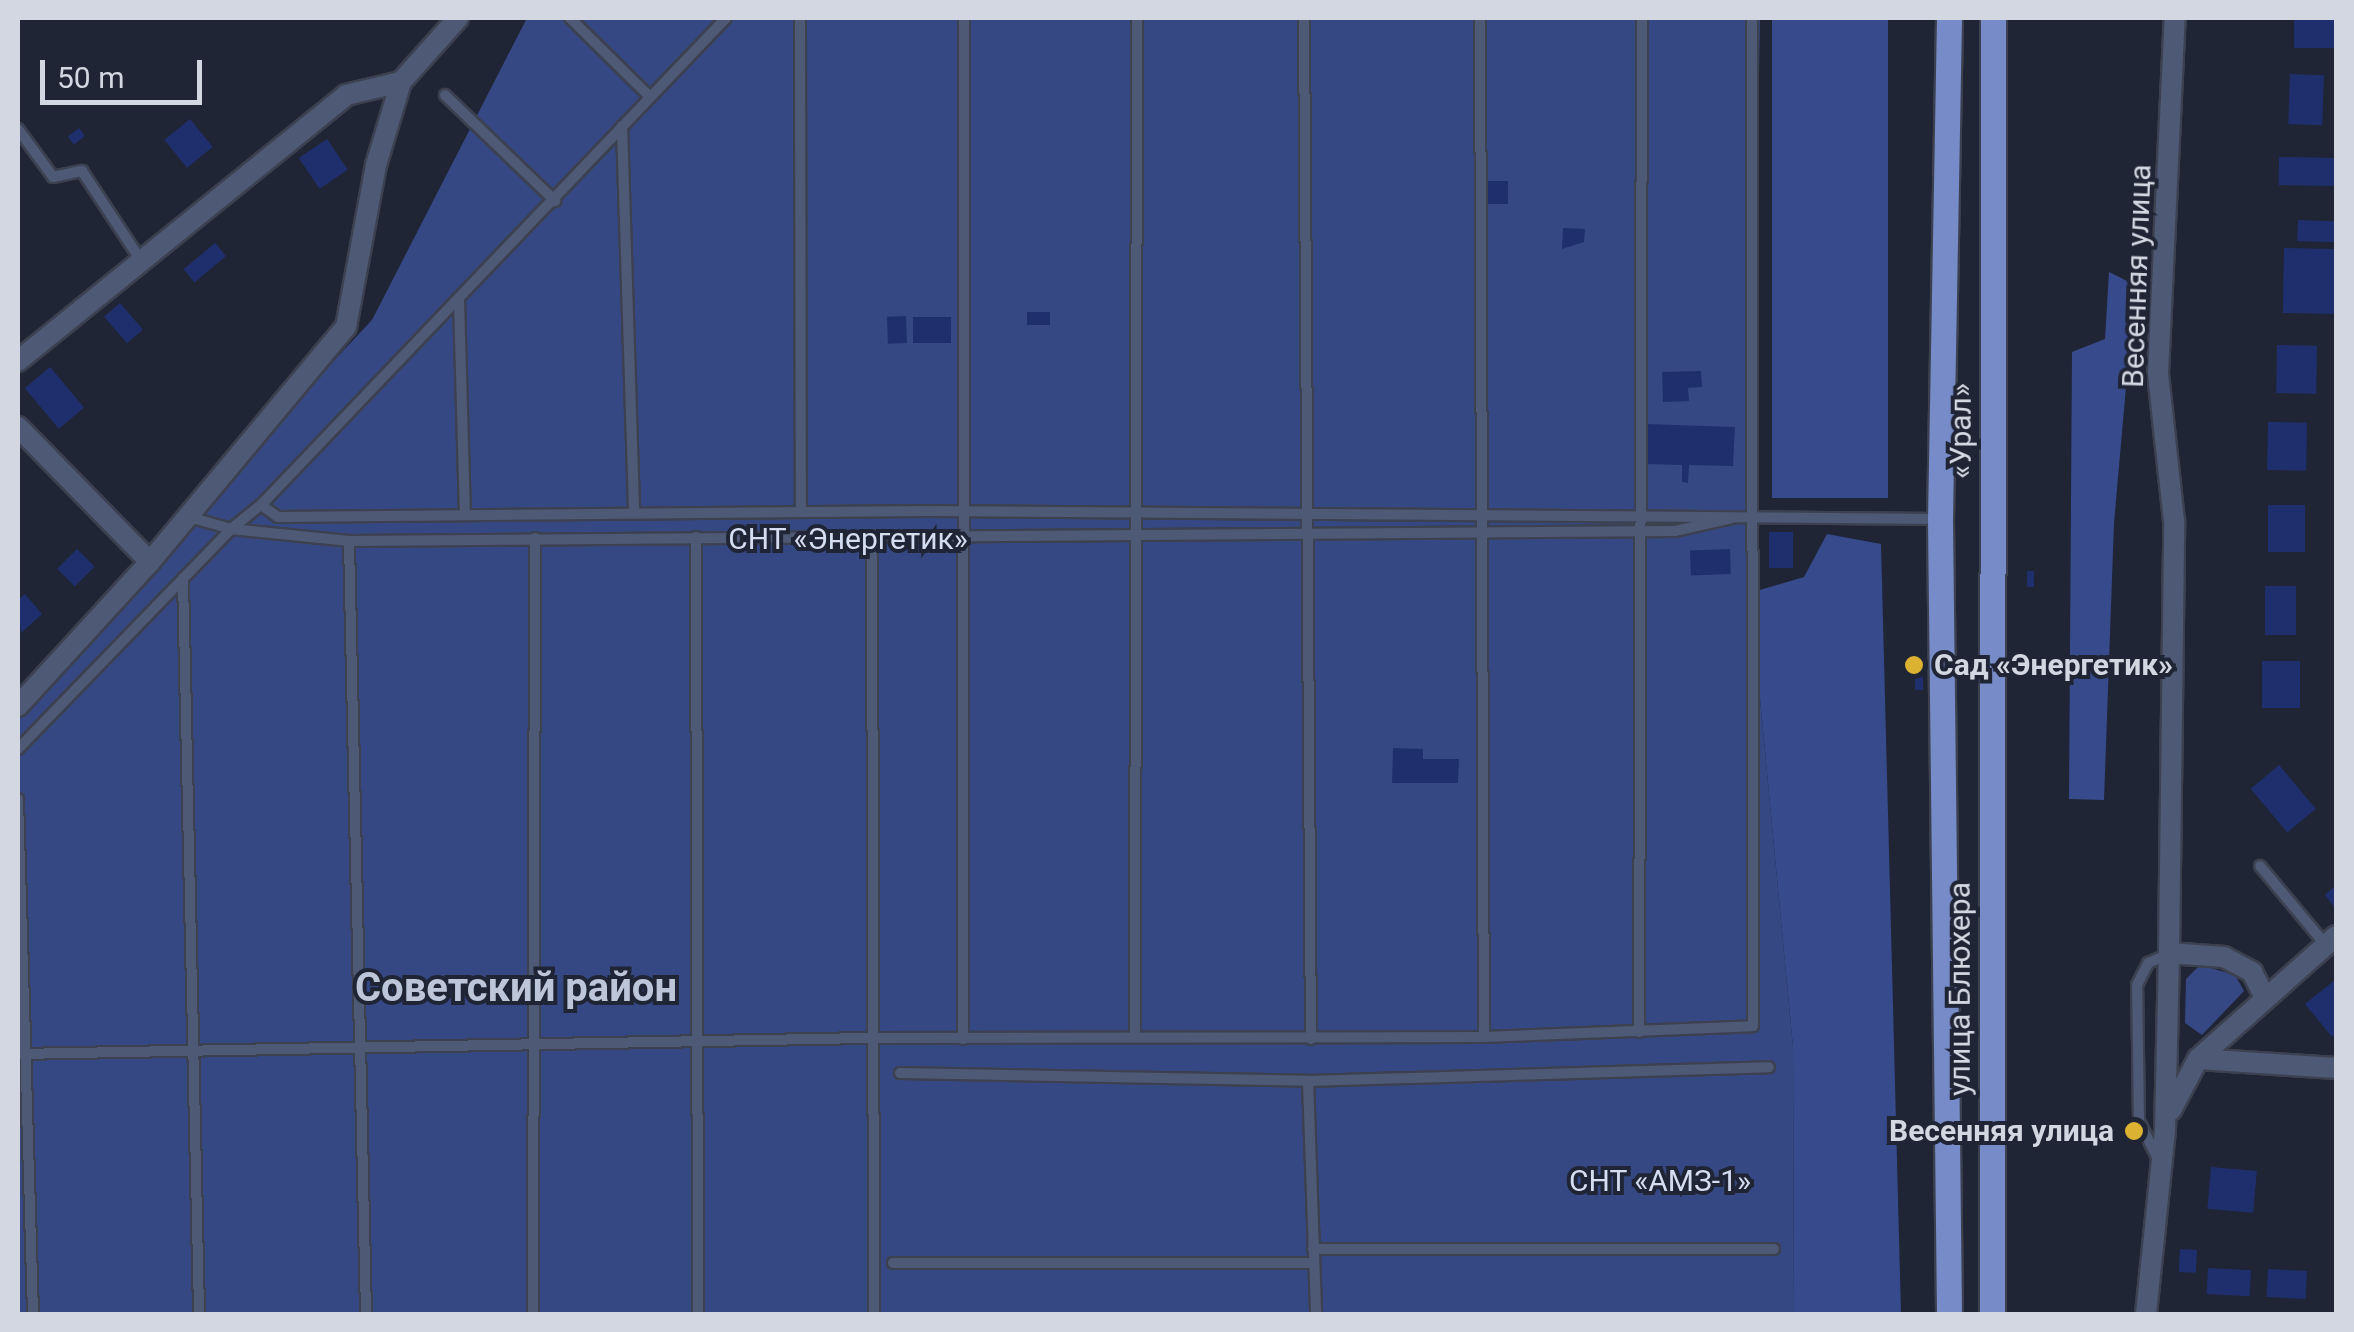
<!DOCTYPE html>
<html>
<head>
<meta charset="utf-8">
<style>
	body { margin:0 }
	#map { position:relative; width:2354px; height:1332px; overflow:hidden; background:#1f2534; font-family:Roboto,sans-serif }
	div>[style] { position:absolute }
	.green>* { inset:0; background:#354884 }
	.forest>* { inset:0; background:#374a8c; transform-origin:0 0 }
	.building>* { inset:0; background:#1f2f6e; transform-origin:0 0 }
	.roads { filter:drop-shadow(2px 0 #3c4150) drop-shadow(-2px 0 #3c4150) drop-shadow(0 2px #3c4150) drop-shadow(0 -2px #3c4150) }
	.lane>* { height:10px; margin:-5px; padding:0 5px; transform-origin:5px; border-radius:5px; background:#4e5976 }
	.street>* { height:20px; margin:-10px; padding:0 10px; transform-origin:10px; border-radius:10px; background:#4e5976 }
	.primary>* { height:25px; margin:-12.5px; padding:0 12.5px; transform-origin:12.5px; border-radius:12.5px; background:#768bc7 }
	.dots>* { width:28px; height:28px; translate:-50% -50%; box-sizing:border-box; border:5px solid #1f2534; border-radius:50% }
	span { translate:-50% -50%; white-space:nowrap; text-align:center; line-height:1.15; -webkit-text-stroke:8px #1f2534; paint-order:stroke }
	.street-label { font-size:30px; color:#d3d7e1 }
	.park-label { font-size:30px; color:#d5ddf1 }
	.poi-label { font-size:30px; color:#d3d7e1; font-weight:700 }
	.left { translate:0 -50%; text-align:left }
	.right { translate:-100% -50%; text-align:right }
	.district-label { font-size:40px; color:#bdc5d9; font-weight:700 }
	.frame { position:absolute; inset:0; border:20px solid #d3d7e1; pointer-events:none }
	.scale { position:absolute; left:40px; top:60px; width:162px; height:45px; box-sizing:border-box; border:5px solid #d3d7e1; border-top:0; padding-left:12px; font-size:30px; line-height:35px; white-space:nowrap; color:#d3d7e1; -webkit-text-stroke:8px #1f2534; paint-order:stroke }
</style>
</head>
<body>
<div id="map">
	<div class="green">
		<div style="clip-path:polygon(527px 18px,1760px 18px,1750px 593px,1793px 1047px,1794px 1314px,18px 1314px,18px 698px,372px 320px)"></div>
		<div style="clip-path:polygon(2200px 965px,2235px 975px,2244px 991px,2202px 1035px,2185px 1023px,2186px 979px)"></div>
	</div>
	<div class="forest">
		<div style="left:1772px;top:18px;width:116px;height:480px"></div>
		<div style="clip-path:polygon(2109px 272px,2135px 285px,2114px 523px,2104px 800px,2069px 799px,2072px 352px,2105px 339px)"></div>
		<div style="clip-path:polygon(1827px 534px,1881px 544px,1901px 1314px,1794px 1314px,1793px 1047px,1750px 593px,1804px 577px)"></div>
	</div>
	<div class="building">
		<div style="left:2294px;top:18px;width:42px;height:30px"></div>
		<div style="left:2290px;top:74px;width:34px;height:50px;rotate:2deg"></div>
		<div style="left:190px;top:119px;width:36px;height:33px;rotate:51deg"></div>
		<div style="left:79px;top:128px;width:10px;height:14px;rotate:53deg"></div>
		<div style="left:327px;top:139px;width:37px;height:34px;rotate:56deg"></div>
		<div style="left:2279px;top:157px;width:57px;height:28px;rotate:1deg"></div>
		<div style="left:1486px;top:181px;width:22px;height:23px"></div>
		<div style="left:2298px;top:220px;width:38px;height:21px;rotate:2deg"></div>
		<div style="clip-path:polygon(1563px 228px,1585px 229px,1584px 242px,1562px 249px)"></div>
		<div style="left:215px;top:243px;width:17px;height:41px;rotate:50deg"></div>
		<div style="left:2284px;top:248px;width:52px;height:65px;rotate:1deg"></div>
		<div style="left:120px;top:303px;width:35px;height:21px;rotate:49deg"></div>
		<div style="left:1027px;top:312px;width:23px;height:13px"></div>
		<div style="left:906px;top:316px;width:27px;height:19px;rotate:88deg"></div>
		<div style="left:913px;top:317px;width:38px;height:26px"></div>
		<div style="left:2277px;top:345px;width:40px;height:48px;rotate:1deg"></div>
		<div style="left:50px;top:367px;width:53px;height:33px;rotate:50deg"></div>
		<div style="clip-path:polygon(1701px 371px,1702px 387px,1688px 388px,1689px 401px,1663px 402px,1662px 372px)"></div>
		<div style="left:2268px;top:422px;width:39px;height:48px;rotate:1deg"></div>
		<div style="clip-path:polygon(1646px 424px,1735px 427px,1733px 466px,1689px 465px,1688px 483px,1682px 482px,1682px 465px,1645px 464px)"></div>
		<div style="left:2268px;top:505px;width:37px;height:47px"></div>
		<div style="left:1769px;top:532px;width:24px;height:36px"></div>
		<div style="left:77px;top:549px;width:25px;height:28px;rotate:45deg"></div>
		<div style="left:1730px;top:549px;width:25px;height:40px;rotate:88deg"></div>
		<div style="left:2027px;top:571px;width:7px;height:16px"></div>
		<div style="left:2265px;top:586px;width:31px;height:49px"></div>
		<div style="clip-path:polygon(25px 594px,42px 614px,21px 633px,18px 600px)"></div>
		<div style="left:2262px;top:661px;width:38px;height:47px"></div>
		<div style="left:1915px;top:671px;width:8px;height:19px"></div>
		<div style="clip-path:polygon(1393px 748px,1423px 749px,1423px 759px,1459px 759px,1458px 783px,1392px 783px)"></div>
		<div style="left:2279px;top:765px;width:57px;height:37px;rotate:50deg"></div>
		<div style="clip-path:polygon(2336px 885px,2336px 909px,2325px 895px)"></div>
		<div style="clip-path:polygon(2336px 979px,2336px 1033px,2332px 1037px,2305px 1004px)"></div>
		<div style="left:2211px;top:1167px;width:46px;height:42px;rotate:5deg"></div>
		<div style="left:2180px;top:1249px;width:17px;height:23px;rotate:3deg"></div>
		<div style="left:2208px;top:1268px;width:43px;height:26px;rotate:3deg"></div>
		<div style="left:2268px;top:1269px;width:39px;height:28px;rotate:3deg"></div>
	</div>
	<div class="roads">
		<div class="lane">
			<div style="left:570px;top:18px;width:110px;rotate:44.6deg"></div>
			<div style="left:800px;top:18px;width:494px;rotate:89.9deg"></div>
			<div style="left:1304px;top:18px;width:1021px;rotate:89.61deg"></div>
			<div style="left:1480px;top:18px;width:1019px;rotate:89.78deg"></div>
			<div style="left:445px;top:95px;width:153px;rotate:43.9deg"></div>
			<div style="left:622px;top:126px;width:387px;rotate:88.2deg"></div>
			<div style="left:18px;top:129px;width:59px;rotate:53.9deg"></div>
			<div style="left:53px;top:177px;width:30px;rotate:-12deg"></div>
			<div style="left:82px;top:171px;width:105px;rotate:56.6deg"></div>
			<div style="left:459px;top:301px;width:214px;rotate:88.4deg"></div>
			<div style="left:261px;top:505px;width:673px;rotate:-46.32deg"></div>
			<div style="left:189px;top:517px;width:44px;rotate:15.9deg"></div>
			<div style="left:231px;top:529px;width:38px;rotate:-39deg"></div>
			<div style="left:261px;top:505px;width:21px;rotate:35deg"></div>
			<div style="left:278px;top:517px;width:651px;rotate:-0.53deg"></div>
			<div style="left:929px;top:511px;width:1008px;rotate:0.45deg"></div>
			<div style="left:872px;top:536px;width:778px;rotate:89.85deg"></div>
			<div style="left:696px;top:537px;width:777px;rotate:89.85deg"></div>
			<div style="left:349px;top:541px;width:773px;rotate:88.74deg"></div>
			<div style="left:183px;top:578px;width:736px;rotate:88.75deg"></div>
			<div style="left:18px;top:749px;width:306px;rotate:-45.9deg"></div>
			<div style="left:231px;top:529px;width:119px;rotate:5.8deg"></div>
			<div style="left:349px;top:541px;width:1326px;rotate:-0.43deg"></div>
			<div style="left:1675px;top:531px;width:58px;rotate:-12.8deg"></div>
			<div style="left:18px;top:799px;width:515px;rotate:88.33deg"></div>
			<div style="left:2260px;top:866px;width:102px;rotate:50.2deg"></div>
			<div style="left:1639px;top:1032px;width:1014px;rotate:-89.83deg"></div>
			<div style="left:1135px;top:1037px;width:1019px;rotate:-89.89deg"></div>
			<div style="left:963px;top:1039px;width:1021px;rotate:-89.94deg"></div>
			<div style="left:18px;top:1054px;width:852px;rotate:-1.08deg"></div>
			<div style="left:870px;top:1038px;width:614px;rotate:-0.09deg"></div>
			<div style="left:1484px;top:1037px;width:269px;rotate:-2.3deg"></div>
			<div style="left:1753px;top:1026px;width:1008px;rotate:-90.06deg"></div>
			<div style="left:900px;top:1073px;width:408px;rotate:1.1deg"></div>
			<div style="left:1308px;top:1081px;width:461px;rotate:-1.7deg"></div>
			<div style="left:1308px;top:1081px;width:233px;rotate:88deg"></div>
			<div style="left:2161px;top:1165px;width:49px;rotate:-116.6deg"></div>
			<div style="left:2139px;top:1121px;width:136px;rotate:-90.8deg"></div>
			<div style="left:2137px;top:985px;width:25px;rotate:-63deg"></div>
			<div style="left:2148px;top:963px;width:23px;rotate:-23deg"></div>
			<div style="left:1313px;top:1249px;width:461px"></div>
			<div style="left:893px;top:1263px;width:421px"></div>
			<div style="left:533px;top:1314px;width:776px;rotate:-89.85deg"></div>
		</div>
		<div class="street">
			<div style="left:18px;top:361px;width:422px;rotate:-39deg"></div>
			<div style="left:346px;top:95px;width:57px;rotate:-13.3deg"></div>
			<div style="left:18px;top:427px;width:189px;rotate:45.6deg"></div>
			<div style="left:18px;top:706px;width:195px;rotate:-47.5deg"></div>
			<div style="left:150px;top:562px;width:306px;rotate:-50.2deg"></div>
			<div style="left:346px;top:327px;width:165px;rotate:-79.5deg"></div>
			<div style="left:376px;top:165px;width:87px;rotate:-73.2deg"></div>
			<div style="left:401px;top:82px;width:86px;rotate:-48.3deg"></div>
			<div style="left:2169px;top:953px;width:55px;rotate:4.2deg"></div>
			<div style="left:2224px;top:957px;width:32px;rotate:28deg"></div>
			<div style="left:2252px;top:972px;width:30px;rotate:63deg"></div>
			<div style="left:2198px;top:1059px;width:138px;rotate:3.7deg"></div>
			<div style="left:2171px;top:1110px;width:58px;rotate:-62.1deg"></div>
			<div style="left:2198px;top:1059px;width:185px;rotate:-41.7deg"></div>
			<div style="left:2146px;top:1314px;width:184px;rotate:-84.1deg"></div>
			<div style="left:2165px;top:1131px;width:178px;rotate:-88.7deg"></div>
			<div style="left:2169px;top:953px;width:432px;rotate:-89.3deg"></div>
			<div style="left:2174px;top:521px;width:149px;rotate:-96.2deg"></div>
			<div style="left:2158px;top:373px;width:355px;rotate:-87.3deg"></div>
		</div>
		<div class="primary">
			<div style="left:1949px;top:18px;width:502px;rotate:91.03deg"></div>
			<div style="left:1940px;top:520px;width:794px;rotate:89.35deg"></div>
			<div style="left:1992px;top:1314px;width:1296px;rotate:-89.96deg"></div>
		</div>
	</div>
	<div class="dots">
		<div style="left:1914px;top:665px;background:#dcb233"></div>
		<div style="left:2134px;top:1131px;background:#dcb233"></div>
	</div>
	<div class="street-label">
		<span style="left:2137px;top:276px;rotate:-88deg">Весенняя улица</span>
		<span style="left:1961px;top:431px;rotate:-90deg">«Урал»</span>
		<span style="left:1960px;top:989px;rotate:-90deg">улица Блюхера</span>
	</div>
	<div class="park-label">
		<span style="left:848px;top:539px">СНТ «Энергетик»</span>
		<span style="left:1660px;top:1181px">СНТ «АМЗ-1»</span>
	</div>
	<div class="poi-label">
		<span class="left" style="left:1934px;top:665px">Сад «Энергетик»</span>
		<span class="right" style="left:2114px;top:1131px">Весенняя улица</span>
	</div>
	<div class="district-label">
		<span style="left:516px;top:988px">Советский район</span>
	</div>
	<div class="frame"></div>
	<div class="scale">50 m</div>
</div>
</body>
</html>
